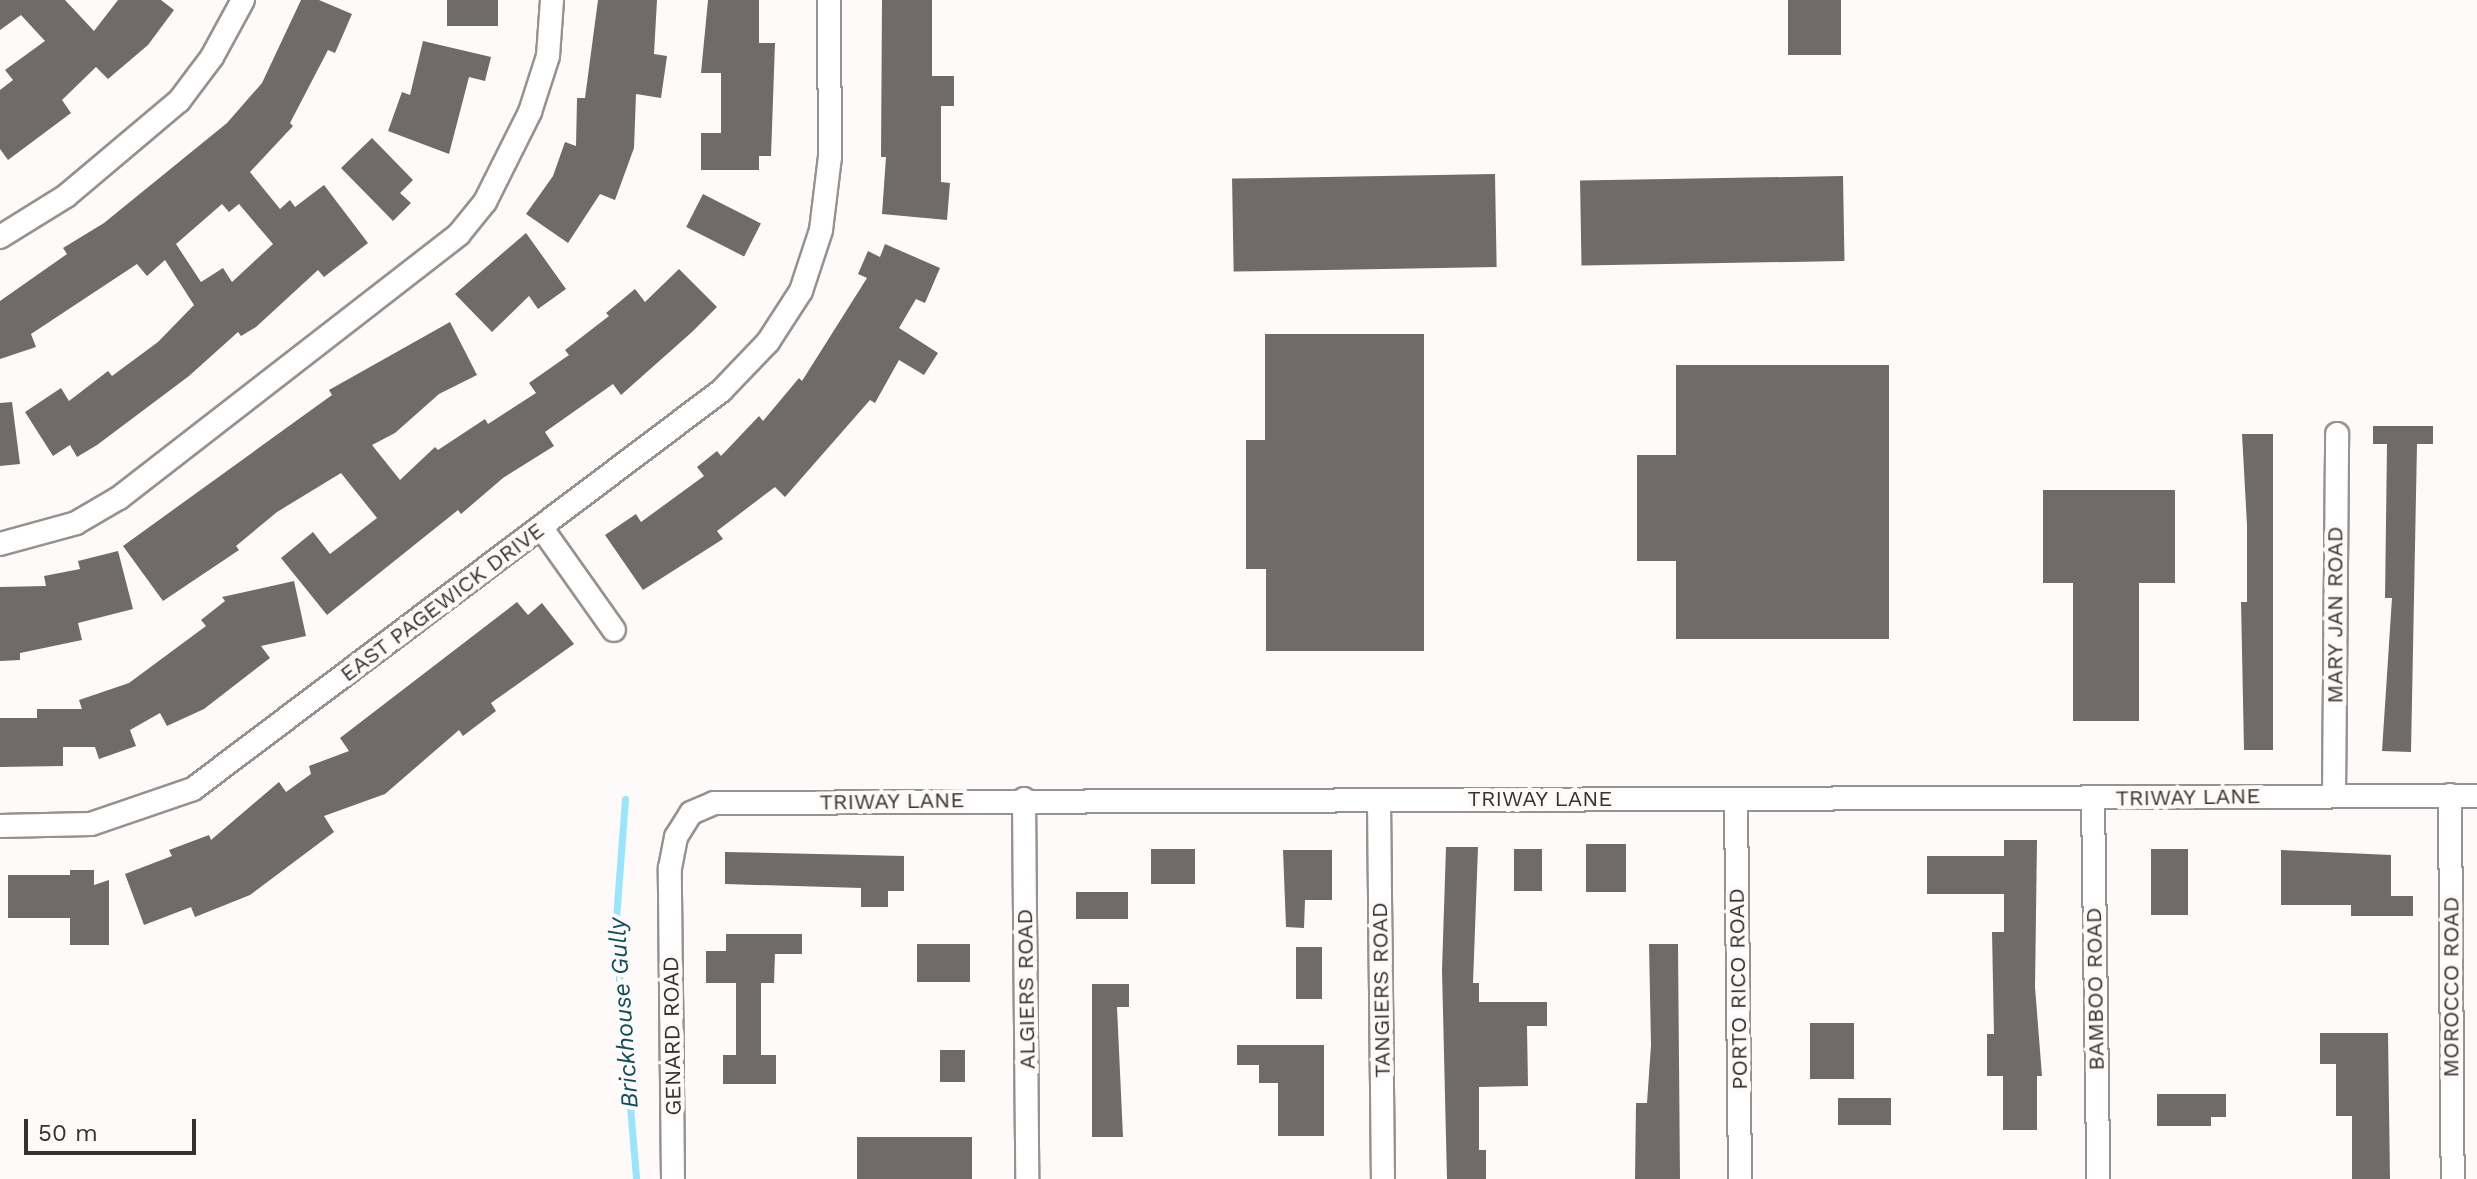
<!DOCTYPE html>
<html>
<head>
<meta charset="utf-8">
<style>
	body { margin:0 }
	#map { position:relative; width:2477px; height:1179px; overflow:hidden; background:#fefaf9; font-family:"Work Sans",sans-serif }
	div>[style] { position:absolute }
	.stream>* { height:7px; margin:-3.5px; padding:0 3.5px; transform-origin:3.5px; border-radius:3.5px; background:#99e5fd }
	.building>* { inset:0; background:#706a68; transform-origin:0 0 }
	.roads { filter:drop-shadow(2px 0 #98928f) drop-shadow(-2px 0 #98928f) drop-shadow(0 2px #98928f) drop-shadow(0 -2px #98928f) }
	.street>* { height:22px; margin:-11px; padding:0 11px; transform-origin:11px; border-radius:11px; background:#fff }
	span { translate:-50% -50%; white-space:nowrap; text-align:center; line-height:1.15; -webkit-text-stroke:8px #fefaf9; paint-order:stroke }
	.street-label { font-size:22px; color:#353231 }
	.water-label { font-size:24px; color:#0e4f5f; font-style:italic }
	.scale { position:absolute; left:24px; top:1119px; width:172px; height:36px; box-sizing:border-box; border:4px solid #353231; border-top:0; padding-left:10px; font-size:24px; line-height:28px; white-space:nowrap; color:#353231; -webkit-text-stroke:6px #fefaf9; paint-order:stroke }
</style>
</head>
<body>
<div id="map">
	<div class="stream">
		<div style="left:625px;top:799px;width:133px;rotate:94.3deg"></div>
		<div style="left:615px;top:932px;width:248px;rotate:85.1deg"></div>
	</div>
	<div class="building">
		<div style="clip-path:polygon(0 0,65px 0,94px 31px,118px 0,161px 0,174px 10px,148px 45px,108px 79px,96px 67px,62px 100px,71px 113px,8px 160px,0 149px,0 90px,13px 80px,5px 70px,45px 41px,21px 15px,0 30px)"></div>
		<div style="clip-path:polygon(evenodd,301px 0,319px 0,352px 14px,335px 53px,328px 50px,290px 123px,293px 126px,250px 172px,280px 209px,290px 200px,295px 207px,324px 185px,368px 243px,324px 277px,318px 270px,256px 327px,241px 336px,238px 332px,189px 376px,97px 445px,77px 457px,70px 445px,53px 456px,25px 412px,61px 388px,69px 401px,108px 371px,112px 376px,158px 342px,194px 305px,165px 260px,147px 276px,137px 264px,31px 334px,36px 347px,0 359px,0 301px,67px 254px,63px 248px,104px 223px,227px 123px,262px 83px,301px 0,222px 204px,229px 212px,239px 204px,273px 244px,232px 282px,223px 268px,201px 282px,176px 244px,222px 204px)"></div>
		<div style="left:447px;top:0;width:51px;height:26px"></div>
		<div style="clip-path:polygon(598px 0,657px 0,654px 54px,667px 56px,661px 98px,636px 94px,634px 148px,615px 200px,600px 194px,568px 243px,526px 214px,553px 176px,565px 142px,576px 146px,577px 98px,585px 98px)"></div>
		<div style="clip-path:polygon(708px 0,759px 0,759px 43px,775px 43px,771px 156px,759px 156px,759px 170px,701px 170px,701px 133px,721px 133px,721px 73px,701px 73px)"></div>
		<div style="clip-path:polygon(882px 0,932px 0,932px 76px,954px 76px,954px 106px,941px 106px,941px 182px,950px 183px,947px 220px,882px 214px,886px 157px,881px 157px)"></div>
		<div style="left:1788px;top:0;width:53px;height:55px"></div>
		<div style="clip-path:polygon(423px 41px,491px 57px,485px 81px,469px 77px,449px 154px,388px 131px,402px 92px,410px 95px)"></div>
		<div style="clip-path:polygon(372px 138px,413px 180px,400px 193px,411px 203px,393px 221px,341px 168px)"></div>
		<div style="left:1495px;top:174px;width:93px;height:263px;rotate:89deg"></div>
		<div style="left:1843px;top:176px;width:85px;height:263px;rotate:89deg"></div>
		<div style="left:703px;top:194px;width:65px;height:37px;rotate:27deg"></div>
		<div style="clip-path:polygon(526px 233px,566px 289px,538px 309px,529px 296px,492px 332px,455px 294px)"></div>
		<div style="clip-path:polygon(885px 244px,940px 268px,925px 303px,916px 299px,899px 328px,938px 353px,924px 375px,899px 360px,875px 403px,870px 400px,785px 497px,775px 487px,717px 531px,723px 539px,643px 590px,605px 535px,636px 514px,641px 522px,704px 476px,697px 467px,717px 451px,721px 456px,759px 416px,763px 421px,799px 378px,802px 381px,867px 278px,858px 274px,868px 251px,880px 257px)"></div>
		<div style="clip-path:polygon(679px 269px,717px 307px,692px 332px,621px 395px,613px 384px,545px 432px,554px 446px,503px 478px,461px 514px,458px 510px,327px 615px,281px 558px,313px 532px,330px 554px,377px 518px,341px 473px,277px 512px,236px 546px,239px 550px,163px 601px,123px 546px,332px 395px,329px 390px,450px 322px,477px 375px,439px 394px,395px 433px,372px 445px,400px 480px,435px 447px,438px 450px,485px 419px,488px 424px,536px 393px,529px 383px,569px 355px,565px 350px,609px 316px,606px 313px,635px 289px,645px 302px)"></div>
		<div style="clip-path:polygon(1265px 334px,1424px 334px,1424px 651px,1266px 651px,1266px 569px,1246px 569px,1246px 440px,1265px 440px)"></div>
		<div style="clip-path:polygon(1676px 365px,1889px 365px,1889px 639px,1676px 639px,1676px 561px,1637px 561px,1637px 455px,1676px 455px)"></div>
		<div style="clip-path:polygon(12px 402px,20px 464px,0 466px,0 403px)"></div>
		<div style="clip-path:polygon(2373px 426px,2433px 426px,2433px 444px,2417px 444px,2411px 752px,2382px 751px,2392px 598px,2385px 598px,2387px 444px,2373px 444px)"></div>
		<div style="clip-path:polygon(2242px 434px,2273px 434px,2273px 750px,2244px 750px,2241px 602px,2247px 602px,2247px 525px)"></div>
		<div style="clip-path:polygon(2043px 490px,2175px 490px,2175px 583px,2139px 583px,2139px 721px,2073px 721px,2073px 583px,2043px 583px)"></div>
		<div style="clip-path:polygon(118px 551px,133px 609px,78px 623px,82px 640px,20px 653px,20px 660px,0 661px,0 587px,46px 586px,44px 576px,80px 569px,78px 561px)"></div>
		<div style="clip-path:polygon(294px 581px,306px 636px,261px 646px,270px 658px,204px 709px,167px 726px,160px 713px,130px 730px,136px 746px,99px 759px,95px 747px,63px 747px,63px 766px,0 767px,0 718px,37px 718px,37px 709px,82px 709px,79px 700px,129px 683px,206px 626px,201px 620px,225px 601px,222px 597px)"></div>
		<div style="clip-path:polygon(517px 602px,528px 615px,542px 603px,574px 644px,491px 703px,496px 711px,463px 736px,459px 730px,385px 794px,324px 816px,334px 832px,250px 895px,195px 917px,191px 907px,144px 925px,125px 874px,172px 856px,169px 850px,209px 835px,211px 840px,279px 782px,286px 792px,311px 774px,309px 766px,349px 751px,340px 738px)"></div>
		<div style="clip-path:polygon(2004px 840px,2037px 840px,2035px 987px,2042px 1076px,2037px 1076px,2037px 1130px,2003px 1130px,2003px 1076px,1987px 1076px,1987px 1034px,1994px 1034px,1992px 932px,2004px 932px,2004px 894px,1927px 894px,1927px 856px,2004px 856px)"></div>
		<div style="left:1586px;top:844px;width:40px;height:48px"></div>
		<div style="clip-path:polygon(1446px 847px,1478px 847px,1473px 983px,1479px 983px,1479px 1002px,1547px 1002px,1547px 1026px,1527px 1026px,1528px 1086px,1479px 1087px,1479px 1150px,1486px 1150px,1486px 1179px,1447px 1179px,1442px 970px)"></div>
		<div style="left:1151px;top:849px;width:44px;height:35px"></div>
		<div style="left:1514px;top:849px;width:28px;height:42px"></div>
		<div style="left:2151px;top:849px;width:37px;height:66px"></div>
		<div style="clip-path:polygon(1283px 850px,1332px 850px,1332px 900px,1305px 900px,1304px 928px,1286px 927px)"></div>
		<div style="clip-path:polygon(2281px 850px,2391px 855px,2391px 896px,2413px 896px,2413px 916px,2351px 916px,2351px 905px,2281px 905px)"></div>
		<div style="clip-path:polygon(725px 852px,904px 856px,904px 891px,888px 891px,888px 907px,861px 907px,861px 888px,725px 884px)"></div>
		<div style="clip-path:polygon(70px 870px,94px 870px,94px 885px,109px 880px,109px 945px,70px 945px,70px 918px,8px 918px,8px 875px,70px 875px)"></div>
		<div style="left:1076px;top:892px;width:52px;height:27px"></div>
		<div style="clip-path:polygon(726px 934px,802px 934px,802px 954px,775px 954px,774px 983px,761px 983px,761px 1055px,776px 1055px,776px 1084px,723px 1084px,723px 1055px,736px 1055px,736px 983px,706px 983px,706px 951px,726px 951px)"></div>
		<div style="left:917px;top:944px;width:53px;height:38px"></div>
		<div style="clip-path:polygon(1649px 944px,1678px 944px,1680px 1179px,1635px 1179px,1636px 1103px,1647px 1103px,1651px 1045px)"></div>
		<div style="left:1296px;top:947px;width:26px;height:52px"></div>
		<div style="clip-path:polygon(1092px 984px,1129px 984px,1129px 1007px,1117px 1007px,1123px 1137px,1092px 1137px)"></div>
		<div style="left:1810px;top:1023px;width:44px;height:56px"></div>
		<div style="clip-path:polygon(2320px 1033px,2388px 1033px,2390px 1179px,2352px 1179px,2352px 1116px,2336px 1116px,2336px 1064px,2320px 1064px)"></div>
		<div style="clip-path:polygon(1237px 1045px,1324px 1045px,1324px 1136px,1278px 1136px,1278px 1083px,1259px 1083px,1259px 1065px,1237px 1065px)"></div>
		<div style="left:940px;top:1050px;width:25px;height:32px"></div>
		<div style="clip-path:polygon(2157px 1094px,2226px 1094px,2226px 1117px,2211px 1117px,2211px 1126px,2157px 1126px)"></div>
		<div style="left:1838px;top:1098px;width:53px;height:27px"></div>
		<div style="left:857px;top:1137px;width:115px;height:42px"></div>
	</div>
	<div class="roads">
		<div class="street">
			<div style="left:0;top:237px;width:78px;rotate:-31.8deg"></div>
			<div style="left:66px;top:196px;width:148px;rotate:-40.1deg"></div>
			<div style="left:179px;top:101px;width:55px;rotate:-53.1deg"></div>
			<div style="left:212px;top:57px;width:65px;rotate:-61.5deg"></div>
			<div style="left:541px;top:527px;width:126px;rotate:54.7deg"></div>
			<div style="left:0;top:544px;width:79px;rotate:-15.4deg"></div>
			<div style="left:76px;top:523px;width:50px;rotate:-30.2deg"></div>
			<div style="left:119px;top:498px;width:430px;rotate:-37.8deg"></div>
			<div style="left:459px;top:234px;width:41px;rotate:-50.9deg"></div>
			<div style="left:485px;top:202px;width:101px;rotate:-63.4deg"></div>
			<div style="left:530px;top:112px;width:59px;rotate:-72.2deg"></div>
			<div style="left:548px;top:56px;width:56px;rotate:-85.9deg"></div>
			<div style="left:2334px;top:795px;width:361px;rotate:-89.5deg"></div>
			<div style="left:2450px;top:795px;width:384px;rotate:89.6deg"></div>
			<div style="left:2093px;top:798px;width:381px;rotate:89.2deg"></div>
			<div style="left:1024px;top:799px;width:380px;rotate:89.5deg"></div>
			<div style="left:1736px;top:799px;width:380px;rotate:89.4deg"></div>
			<div style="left:1379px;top:801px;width:378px;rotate:89.4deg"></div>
			<div style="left:0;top:826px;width:91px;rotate:-1.3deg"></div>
			<div style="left:91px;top:824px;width:108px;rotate:-18.9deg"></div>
			<div style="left:193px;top:789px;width:661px;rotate:-37.01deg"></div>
			<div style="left:721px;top:391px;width:68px;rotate:-46.2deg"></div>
			<div style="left:768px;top:342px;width:61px;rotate:-57.1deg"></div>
			<div style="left:801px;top:291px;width:64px;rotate:-71.8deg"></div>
			<div style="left:821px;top:230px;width:74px;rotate:-83deg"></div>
			<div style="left:830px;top:157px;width:157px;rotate:-90.4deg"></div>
			<div style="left:673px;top:1179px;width:311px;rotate:-90.6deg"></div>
			<div style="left:670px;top:868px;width:32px;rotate:-79deg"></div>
			<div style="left:676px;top:837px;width:28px;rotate:-58deg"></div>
			<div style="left:691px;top:813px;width:25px;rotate:-23deg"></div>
			<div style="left:714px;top:803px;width:1763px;rotate:-0.23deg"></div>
		</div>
	</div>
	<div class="street-label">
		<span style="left:442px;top:602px;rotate:-37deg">EAST PAGEWICK DRIVE</span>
		<span style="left:2335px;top:615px;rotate:-90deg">MARY JAN ROAD</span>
		<span style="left:2188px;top:797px;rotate:-1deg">TRIWAY LANE</span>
		<span style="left:1540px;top:799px">TRIWAY LANE</span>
		<span style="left:892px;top:801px;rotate:-1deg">TRIWAY LANE</span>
		<span style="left:2451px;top:987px;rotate:-90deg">MOROCCO ROAD</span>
		<span style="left:1026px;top:989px;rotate:-91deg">ALGIERS ROAD</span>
		<span style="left:1738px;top:989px;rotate:-91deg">PORTO RICO ROAD</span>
		<span style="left:2095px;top:989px;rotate:-91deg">BAMBOO ROAD</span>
		<span style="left:1381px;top:990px;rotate:-91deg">TANGIERS ROAD</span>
		<span style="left:672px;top:1036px;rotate:-91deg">GENARD ROAD</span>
	</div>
	<div class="water-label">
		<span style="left:624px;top:1013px;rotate:-94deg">Brickhouse Gully</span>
	</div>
	<div class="scale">50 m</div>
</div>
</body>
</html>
